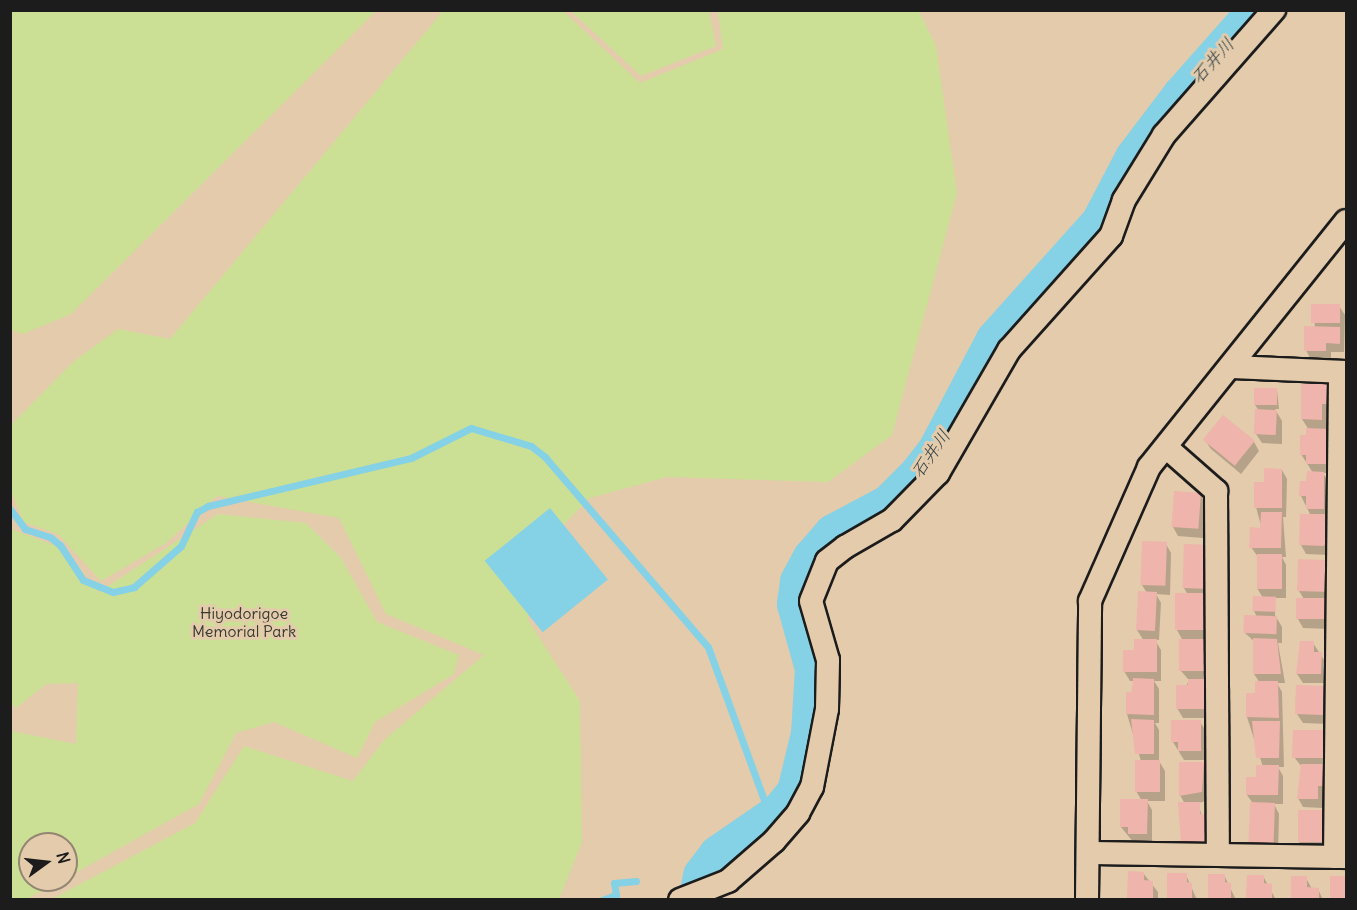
<!DOCTYPE html>
<html>
<head>
<meta charset="utf-8">
<style>
	body { margin:0 }
	#map { position:relative; width:1357px; height:910px; overflow:hidden; background:#e3cbac; font-family:Delius,"Klee One",sans-serif }
	div>[style] { position:absolute }
	.green>* { inset:0; background:#cce095 }
	.water>* { inset:0; background:#85d1e5; transform-origin:0 0 }
	.shadow>* { inset:0; background:#0003 }
	.stream>* { height:7px; margin:-3.5px; padding:0 3.5px; transform-origin:3.5px; border-radius:3.5px; background:#85d1e5 }
	.river>* { height:40px; margin:-20px; padding:0 20px; transform-origin:20px; border-radius:20px; background:#85d1e5 }
	.building>* { inset:0; background:#efb4ab; transform-origin:0 0 }
	.roads { filter:drop-shadow(2px 0 #1c1c1c) drop-shadow(-2px 0 #1c1c1c) drop-shadow(0 2px #1c1c1c) drop-shadow(0 -2px #1c1c1c) }
	.minor>* { height:22px; margin:-11px; padding:0 11px; transform-origin:11px; border-radius:11px; background:#e3cbac }
	span { translate:-50% -50%; white-space:nowrap; text-align:center; line-height:1.15; -webkit-text-stroke:6px #e3cbac; paint-order:stroke }
	.park-label { font-size:16px; color:#36392e }
	.water-label { font-size:18px; color:#314044; font-style:italic }
	.frame { position:absolute; inset:0; border:12px solid #1c1c1c; pointer-events:none }
	.north { position:absolute; left:18px; top:832px; width:60px; height:60px; box-sizing:border-box; background:#e3cbac; border:2px solid #938572; border-radius:50%; rotate:75deg; font-size:16px; font-weight:700; line-height:24px; text-align:center; color:#1c1c1c }
	.north::after { content:''; display:block; margin:auto; width:21px; height:27px; background:#1c1c1c; clip-path:polygon(50% 0,100% 100%,50% 72%,0 100%) }
</style>
</head>
<body>
<div id="map">
	<div class="green">
		<div style="clip-path:polygon(10px 11px,11px 10px,376px 11px,71px 314px,23px 334px,10px 330px)"></div>
		<div style="clip-path:polygon(443px 11px,563px 11px,640px 83px,723px 49px,718px 11px,919px 11px,936px 46px,957px 193px,892px 435px,828px 482px,667px 477px,590px 498px,534px 554px,528px 620px,580px 701px,582px 842px,559px 899px,52px 899px,195px 823px,244px 746px,353px 781px,384px 740px,484px 655px,386px 614px,339px 518px,217px 496px,166px 543px,101px 581px,58px 534px,23px 522px,11px 490px,11px 425px,73px 362px,118px 329px,170px 339px)"></div>
		<div style="clip-path:polygon(571px 11px,709px 11px,716px 46px,641px 76px)"></div>
		<div style="clip-path:polygon(218px 514px,306px 523px,341px 558px,377px 622px,459px 655px,454px 674px,375px 722px,357px 758px,274px 722px,236px 733px,199px 804px,66px 878px,66px 844px,30px 844px,30px 880px,62px 880px,27px 899px,11px 899px,11px 731px,76px 744px,78px 683px,46px 684px,16px 708px,11px 703px,11px 529px,56px 546px,99px 592px)"></div>
	</div>
	<div class="water">
		<div style="left:550px;top:508px;width:92px;height:84px;rotate:51deg"></div>
	</div>
	<div class="shadow">
		<div style="clip-path:polygon(1313px 305px,1339px 306px,1345px 315px,1344px 352px,1331px 352px,1331px 360px,1311px 360px,1306px 350px,1315px 328px)"></div>
		<div style="clip-path:polygon(1331px 386px,1336px 413px,1326px 413px,1326px 430px,1333px 473px,1323px 473px,1329px 483px,1328px 518px,1325px 518px,1329px 525px,1329px 555px,1306px 554px,1301px 545px,1311px 516px,1301px 496px,1313px 473px,1301px 454px,1309px 430px,1302px 419px)"></div>
		<div style="clip-path:polygon(1277px 390px,1279px 409px,1275px 409px,1282px 421px,1282px 444px,1262px 443px,1256px 434px,1259px 411px,1255px 405px)"></div>
		<div style="clip-path:polygon(1205px 440px,1254px 442px,1259px 451px,1241px 474px,1211px 449px)"></div>
		<div style="clip-path:polygon(1282px 470px,1287px 479px,1286px 517px,1283px 517px,1286px 557px,1282px 557px,1286px 565px,1286px 598px,1275px 598px,1275px 615px,1282px 627px,1282px 643px,1278px 643px,1285px 683px,1277px 683px,1282px 692px,1284px 767px,1278px 767px,1283px 776px,1283px 804px,1274px 804px,1279px 814px,1278px 853px,1256px 853px,1251px 844px,1252px 802px,1247px 795px,1263px 767px,1247px 717px,1260px 683px,1254px 674px,1255px 642px,1245px 633px,1257px 617px,1254px 611px,1263px 598px,1257px 588px,1258px 557px,1251px 547px,1262px 529px,1256px 507px,1266px 483px)"></div>
		<div style="clip-path:polygon(1200px 495px,1206px 504px,1203px 538px,1178px 536px,1173px 527px)"></div>
		<div style="clip-path:polygon(1166px 544px,1171px 553px,1170px 595px,1156px 594px,1161px 603px,1159px 640px,1155px 640px,1161px 650px,1161px 681px,1154px 681px,1159px 689px,1159px 723px,1155px 723px,1159px 730px,1159px 761px,1165px 771px,1165px 801px,1147px 801px,1152px 810px,1152px 843px,1134px 843px,1121px 827px,1142px 801px,1136px 791px,1141px 761px,1127px 714px,1134px 681px,1130px 681px,1124px 671px,1144px 641px,1137px 630px,1147px 593px,1142px 585px)"></div>
		<div style="clip-path:polygon(1209px 547px,1213px 639px,1202px 639px,1208px 650px,1208px 680px,1203px 680px,1208px 690px,1208px 718px,1183px 718px,1177px 708px,1189px 680px,1181px 671px,1183px 641px,1177px 630px,1188px 595px,1184px 588px)"></div>
		<div style="clip-path:polygon(1324px 561px,1335px 579px,1335px 600px,1325px 600px,1330px 609px,1330px 629px,1303px 628px,1298px 619px,1304px 599px,1299px 591px)"></div>
		<div style="clip-path:polygon(1313px 643px,1326px 663px,1326px 683px,1303px 683px,1297px 674px)"></div>
		<div style="clip-path:polygon(1324px 687px,1329px 697px,1329px 724px,1303px 723px,1297px 714px)"></div>
		<div style="clip-path:polygon(1200px 722px,1206px 731px,1206px 760px,1184px 760px,1173px 742px)"></div>
		<div style="clip-path:polygon(1322px 732px,1331px 767px,1324px 767px,1329px 775px,1328px 795px,1323px 795px,1323px 808px,1303px 807px,1298px 798px,1302px 767px,1294px 757px)"></div>
		<div style="clip-path:polygon(1203px 764px,1209px 773px,1207px 801px,1198px 803px,1212px 851px,1187px 851px,1182px 841px,1185px 804px,1180px 795px)"></div>
		<div style="clip-path:polygon(1326px 812px,1331px 852px,1305px 851px,1299px 842px)"></div>
		<div style="clip-path:polygon(1143px 873px,1158px 892px,1158px 900px,1129px 900px)"></div>
		<div style="clip-path:polygon(1186px 875px,1197px 900px,1168px 900px)"></div>
		<div style="clip-path:polygon(1224px 875px,1236px 900px,1209px 900px)"></div>
		<div style="clip-path:polygon(1263px 876px,1276px 900px,1248px 900px)"></div>
		<div style="clip-path:polygon(1306px 878px,1312px 889px,1318px 889px,1323px 900px,1292px 900px)"></div>
	</div>
	<div class="stream">
		<div style="left:10px;top:509px;width:25px;rotate:53deg"></div>
		<div style="left:25px;top:529px;width:26px;rotate:18deg"></div>
		<div style="left:50px;top:537px;width:13px;rotate:39deg"></div>
		<div style="left:60px;top:545px;width:42px;rotate:56.7deg"></div>
		<div style="left:83px;top:580px;width:32px;rotate:22deg"></div>
		<div style="left:113px;top:592px;width:22px;rotate:-13deg"></div>
		<div style="left:134px;top:587px;width:62px;rotate:-41.1deg"></div>
		<div style="left:181px;top:546px;width:38px;rotate:-65deg"></div>
		<div style="left:197px;top:512px;width:13px;rotate:-29deg"></div>
		<div style="left:208px;top:506px;width:209px;rotate:-13.3deg"></div>
		<div style="left:411px;top:458px;width:67px;rotate:-26.6deg"></div>
		<div style="left:471px;top:428px;width:63px;rotate:16.7deg"></div>
		<div style="left:531px;top:446px;width:18px;rotate:38deg"></div>
		<div style="left:545px;top:457px;width:250px;rotate:49.4deg"></div>
		<div style="left:708px;top:647px;width:183px;rotate:69.9deg"></div>
		<div style="left:602px;top:900px;width:15px;rotate:-20deg"></div>
		<div style="left:616px;top:895px;width:12px;rotate:-99deg"></div>
		<div style="left:614px;top:883px;width:22px;rotate:-5deg"></div>
	</div>
	<div class="river">
		<div style="left:698px;top:900px;width:25px;rotate:-78deg"></div>
		<div style="left:703px;top:876px;width:26px;rotate:-53deg"></div>
		<div style="left:719px;top:855px;width:74px;rotate:-34.5deg"></div>
		<div style="left:780px;top:813px;width:27px;rotate:-51deg"></div>
		<div style="left:797px;top:792px;width:60px;rotate:-76.4deg"></div>
		<div style="left:811px;top:734px;width:65px;rotate:-86.5deg"></div>
		<div style="left:815px;top:669px;width:67px;rotate:-105.5deg"></div>
		<div style="left:797px;top:604px;width:22px;rotate:-82deg"></div>
		<div style="left:800px;top:582px;width:27px;rotate:-62deg"></div>
		<div style="left:813px;top:558px;width:32px;rotate:-49deg"></div>
		<div style="left:834px;top:534px;width:64px;rotate:-28.2deg"></div>
		<div style="left:890px;top:504px;width:40px;rotate:-45deg"></div>
		<div style="left:918px;top:476px;width:33px;rotate:-52deg"></div>
		<div style="left:938px;top:450px;width:124px;rotate:-62.2deg"></div>
		<div style="left:996px;top:340px;width:157px;rotate:-48.1deg"></div>
		<div style="left:1101px;top:223px;width:73px;rotate:-62.4deg"></div>
		<div style="left:1135px;top:158px;width:78px;rotate:-52.8deg"></div>
		<div style="left:1182px;top:96px;width:115px;rotate:-48.5deg"></div>
	</div>
	<div class="building">
		<div style="left:1311px;top:304px;width:29px;height:19px"></div>
		<div style="clip-path:polygon(1304px 326px,1340px 327px,1340px 344px,1326px 343px,1326px 351px,1304px 351px)"></div>
		<div style="clip-path:polygon(1301px 384px,1331px 384px,1331px 404px,1322px 404px,1322px 420px,1301px 419px)"></div>
		<div style="left:1254px;top:388px;width:23px;height:17px"></div>
		<div style="left:1255px;top:409px;width:22px;height:25px;rotate:3deg"></div>
		<div style="left:1223px;top:415px;width:41px;height:32px;rotate:39deg"></div>
		<div style="clip-path:polygon(1306px 428px,1330px 429px,1329px 464px,1306px 464px,1306px 455px,1300px 455px,1300px 435px,1306px 435px)"></div>
		<div style="clip-path:polygon(1264px 468px,1282px 469px,1282px 508px,1254px 508px,1254px 482px,1264px 482px)"></div>
		<div style="clip-path:polygon(1307px 471px,1324px 472px,1324px 509px,1306px 509px,1306px 496px,1299px 496px,1300px 481px,1306px 481px)"></div>
		<div style="left:1174px;top:491px;width:27px;height:36px;rotate:4deg"></div>
		<div style="clip-path:polygon(1261px 512px,1282px 512px,1281px 548px,1249px 548px,1250px 527px,1260px 528px)"></div>
		<div style="clip-path:polygon(1300px 514px,1325px 514px,1327px 540px,1324px 546px,1299px 545px)"></div>
		<div style="left:1142px;top:541px;width:25px;height:44px;rotate:2deg"></div>
		<div style="left:1184px;top:544px;width:26px;height:44px;rotate:2deg"></div>
		<div style="left:1257px;top:554px;width:25px;height:35px"></div>
		<div style="clip-path:polygon(1298px 559px,1325px 560px,1325px 568px,1330px 568px,1330px 592px,1297px 591px)"></div>
		<div style="left:1138px;top:591px;width:19px;height:39px;rotate:3deg"></div>
		<div style="left:1209px;top:593px;width:37px;height:34px;rotate:90deg"></div>
		<div style="left:1253px;top:596px;width:23px;height:15px;rotate:2deg"></div>
		<div style="left:1296px;top:598px;width:30px;height:21px"></div>
		<div style="left:1244px;top:615px;width:33px;height:18px;rotate:2deg"></div>
		<div style="clip-path:polygon(1253px 638px,1277px 639px,1281px 674px,1253px 674px)"></div>
		<div style="clip-path:polygon(1134px 639px,1157px 639px,1157px 672px,1123px 672px,1123px 650px,1134px 650px)"></div>
		<div style="left:1179px;top:639px;width:25px;height:32px"></div>
		<div style="clip-path:polygon(1300px 641px,1314px 641px,1314px 652px,1322px 652px,1321px 674px,1296px 674px)"></div>
		<div style="clip-path:polygon(1133px 678px,1154px 679px,1154px 715px,1126px 714px,1126px 692px,1132px 692px)"></div>
		<div style="clip-path:polygon(1188px 679px,1204px 679px,1204px 709px,1176px 709px,1176px 685px,1188px 685px)"></div>
		<div style="clip-path:polygon(1255px 681px,1278px 681px,1279px 718px,1246px 717px,1246px 693px,1255px 693px)"></div>
		<div style="left:1296px;top:685px;width:28px;height:29px;rotate:2deg"></div>
		<div style="clip-path:polygon(1131px 719px,1154px 720px,1154px 754px,1135px 754px)"></div>
		<div style="clip-path:polygon(1171px 720px,1201px 720px,1201px 751px,1178px 751px,1178px 742px,1171px 742px)"></div>
		<div style="clip-path:polygon(1252px 721px,1280px 721px,1279px 758px,1256px 758px)"></div>
		<div style="clip-path:polygon(1293px 730px,1323px 730px,1327px 758px,1292px 758px)"></div>
		<div style="left:1135px;top:760px;width:25px;height:32px"></div>
		<div style="clip-path:polygon(1179px 762px,1204px 762px,1202px 792px,1179px 796px)"></div>
		<div style="clip-path:polygon(1301px 764px,1324px 764px,1324px 786px,1318px 786px,1318px 799px,1297px 799px)"></div>
		<div style="clip-path:polygon(1256px 765px,1279px 765px,1278px 795px,1246px 795px,1246px 777px,1256px 777px)"></div>
		<div style="clip-path:polygon(1120px 799px,1148px 799px,1147px 834px,1128px 834px,1128px 827px,1120px 827px)"></div>
		<div style="clip-path:polygon(1178px 802px,1200px 802px,1200px 814px,1207px 814px,1207px 842px,1181px 842px)"></div>
		<div style="left:1250px;top:802px;width:25px;height:42px;rotate:2deg"></div>
		<div style="left:1298px;top:810px;width:29px;height:32px"></div>
		<div style="clip-path:polygon(1128px 871px,1144px 872px,1144px 880px,1153px 881px,1153px 900px,1127px 900px)"></div>
		<div style="clip-path:polygon(1167px 873px,1187px 873px,1187px 882px,1192px 883px,1192px 900px,1167px 900px)"></div>
		<div style="clip-path:polygon(1208px 874px,1225px 874px,1225px 882px,1231px 883px,1231px 900px,1208px 900px)"></div>
		<div style="clip-path:polygon(1247px 875px,1264px 875px,1264px 883px,1272px 884px,1272px 900px,1246px 900px)"></div>
		<div style="clip-path:polygon(1291px 876px,1307px 876px,1307px 887px,1319px 888px,1319px 900px,1291px 900px)"></div>
		<div style="left:1330px;top:876px;width:16px;height:24px"></div>
	</div>
	<div class="roads">
		<div class="minor">
			<div style="left:1232px;top:367px;width:114px;rotate:2.5deg"></div>
			<div style="left:1166px;top:447px;width:67px;rotate:41.3deg"></div>
			<div style="left:1216px;top:491px;width:364px;rotate:89.7deg"></div>
			<div style="left:1088px;top:853px;width:258px;rotate:0.9deg"></div>
			<div style="left:1335px;top:857px;width:485px;rotate:-89.4deg"></div>
			<div style="left:680px;top:900px;width:52px;rotate:-21.6deg"></div>
			<div style="left:728px;top:881px;width:61px;rotate:-41deg"></div>
			<div style="left:774px;top:841px;width:37px;rotate:-49deg"></div>
			<div style="left:798px;top:813px;width:30px;rotate:-62deg"></div>
			<div style="left:812px;top:787px;width:79px;rotate:-79.1deg"></div>
			<div style="left:827px;top:709px;width:49px;rotate:-88.8deg"></div>
			<div style="left:828px;top:660px;width:61px;rotate:-106.1deg"></div>
			<div style="left:811px;top:601px;width:43px;rotate:-68.2deg"></div>
			<div style="left:827px;top:561px;width:23px;rotate:-38deg"></div>
			<div style="left:845px;top:547px;width:54px;rotate:-29.9deg"></div>
			<div style="left:892px;top:520px;width:66px;rotate:-45.6deg"></div>
			<div style="left:938px;top:473px;width:142px;rotate:-60deg"></div>
			<div style="left:1009px;top:350px;width:153px;rotate:-48.2deg"></div>
			<div style="left:1111px;top:236px;width:38px;rotate:-70deg"></div>
			<div style="left:1124px;top:200px;width:76px;rotate:-58.4deg"></div>
			<div style="left:1164px;top:135px;width:167px;rotate:-48.7deg"></div>
			<div style="left:1087px;top:900px;width:299px;rotate:-89.4deg"></div>
			<div style="left:1090px;top:601px;width:146px;rotate:-66.2deg"></div>
			<div style="left:1149px;top:467px;width:315px;rotate:-51.3deg"></div>
		</div>
	</div>
	<div class="park-label">
		<span style="left:244px;top:622px">Hiyodorigoe<br>Memorial Park</span>
	</div>
	<div class="water-label">
		<span style="left:1213px;top:61px;rotate:-48deg">石井川</span>
		<span style="left:931px;top:454px;rotate:-55deg">石井川</span>
	</div>
	<div class="frame"></div>
	<div class="north">N</div>
</div>
</body>
</html>
